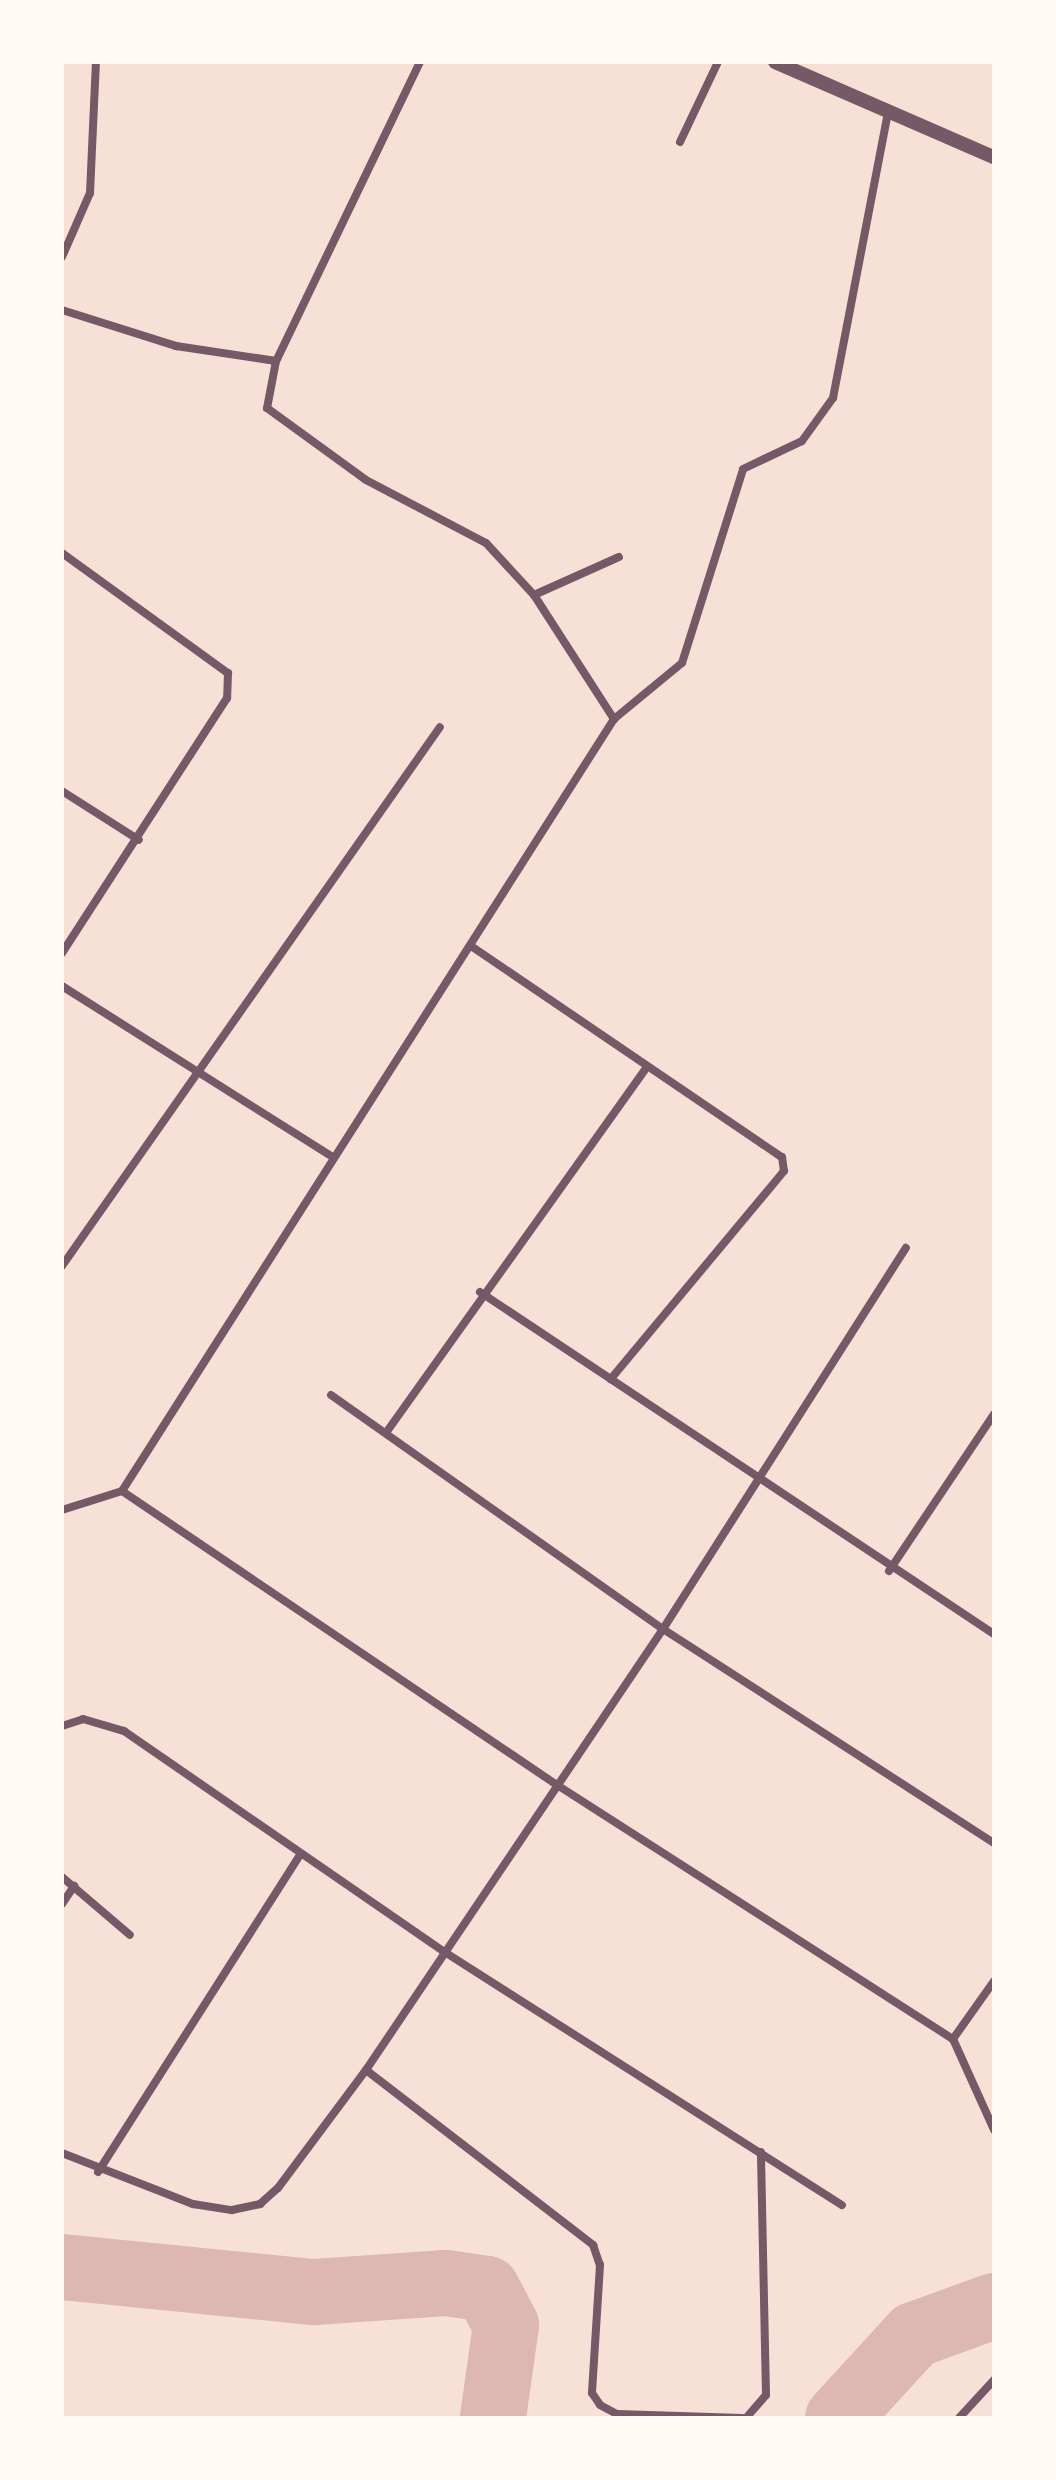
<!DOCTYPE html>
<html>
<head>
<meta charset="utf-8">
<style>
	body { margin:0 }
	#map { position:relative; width:1056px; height:2480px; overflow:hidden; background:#f7e1d7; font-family:"Nunito Sans",sans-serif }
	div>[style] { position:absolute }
	.river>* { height:66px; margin:-33px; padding:0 33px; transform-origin:33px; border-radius:33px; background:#dcb8b0 }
	.minor>* { height:8px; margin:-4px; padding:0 4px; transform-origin:4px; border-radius:4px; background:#755966 }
	.tertiary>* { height:14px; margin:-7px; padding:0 7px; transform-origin:7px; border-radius:7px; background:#755966 }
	span { translate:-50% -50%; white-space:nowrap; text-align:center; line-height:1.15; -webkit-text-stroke:6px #fffaf5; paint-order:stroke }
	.frame { position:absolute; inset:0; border:64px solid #fffaf5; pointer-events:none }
</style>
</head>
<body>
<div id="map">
	<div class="river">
		<div style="left:62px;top:2267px;width:253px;rotate:5.7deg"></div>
		<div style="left:314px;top:2292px;width:132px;rotate:-3.9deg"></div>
		<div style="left:446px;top:2283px;width:41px;rotate:8.3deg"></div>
		<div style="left:487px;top:2289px;width:41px;rotate:62.2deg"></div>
		<div style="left:506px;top:2325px;width:94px;rotate:98deg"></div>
		<div style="left:838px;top:2418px;width:113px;rotate:-47.5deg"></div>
		<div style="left:914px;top:2335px;width:85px;rotate:-19.9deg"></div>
	</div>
	<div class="minor">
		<div style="left:420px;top:62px;width:332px;rotate:115.7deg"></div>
		<div style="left:276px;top:361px;width:48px;rotate:100.8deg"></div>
		<div style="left:267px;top:408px;width:122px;rotate:36deg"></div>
		<div style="left:366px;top:480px;width:136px;rotate:27.7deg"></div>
		<div style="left:486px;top:543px;width:71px;rotate:47.3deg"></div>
		<div style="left:534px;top:595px;width:148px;rotate:57.2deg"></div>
		<div style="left:680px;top:142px;width:89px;rotate:-64.6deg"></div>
		<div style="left:62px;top:257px;width:70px;rotate:-66.4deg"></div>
		<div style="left:90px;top:193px;width:131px;rotate:-87.4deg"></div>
		<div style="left:62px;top:310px;width:120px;rotate:17.5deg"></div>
		<div style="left:176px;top:346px;width:101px;rotate:8.5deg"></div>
		<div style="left:62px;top:553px;width:205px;rotate:35.9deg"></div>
		<div style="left:228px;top:673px;width:25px;rotate:92deg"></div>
		<div style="left:227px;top:698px;width:304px;rotate:122.9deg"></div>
		<div style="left:534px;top:595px;width:93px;rotate:-24.1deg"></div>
		<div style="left:62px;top:791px;width:91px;rotate:32.5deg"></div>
		<div style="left:471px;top:946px;width:376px;rotate:34.2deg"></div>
		<div style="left:782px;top:1157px;width:14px;rotate:82deg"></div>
		<div style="left:784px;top:1171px;width:271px;rotate:129.8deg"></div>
		<div style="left:62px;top:986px;width:320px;rotate:32.3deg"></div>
		<div style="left:62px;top:1266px;width:658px;rotate:-54.96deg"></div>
		<div style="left:480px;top:1292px;width:617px;rotate:33.64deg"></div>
		<div style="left:331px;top:1395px;width:406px;rotate:35.2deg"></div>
		<div style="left:663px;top:1629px;width:394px;rotate:32.9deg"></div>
		<div style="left:388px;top:1430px;width:442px;rotate:-54.5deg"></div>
		<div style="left:122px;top:1491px;width:915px;rotate:-57.49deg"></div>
		<div style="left:614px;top:719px;width:88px;rotate:-39.5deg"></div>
		<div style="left:682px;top:663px;width:203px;rotate:-72.5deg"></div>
		<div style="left:743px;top:469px;width:65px;rotate:-25.4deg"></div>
		<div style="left:802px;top:441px;width:53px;rotate:-54.2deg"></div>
		<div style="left:833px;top:398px;width:291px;rotate:-79.1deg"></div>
		<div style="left:122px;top:1491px;width:521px;rotate:34.06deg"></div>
		<div style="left:554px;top:1783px;width:474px;rotate:32.7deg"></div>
		<div style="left:953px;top:2039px;width:100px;rotate:65.7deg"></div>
		<div style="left:62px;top:1510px;width:63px;rotate:-17.6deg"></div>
		<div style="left:889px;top:1571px;width:189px;rotate:-56.2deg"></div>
		<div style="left:62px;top:1726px;width:22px;rotate:-18deg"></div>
		<div style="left:83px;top:1719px;width:43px;rotate:16.3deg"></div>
		<div style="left:124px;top:1731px;width:388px;rotate:34.6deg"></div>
		<div style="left:443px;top:1951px;width:473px;rotate:32.5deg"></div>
		<div style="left:62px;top:1877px;width:89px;rotate:40.5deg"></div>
		<div style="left:62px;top:1904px;width:22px;rotate:-56deg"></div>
		<div style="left:953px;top:2039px;width:71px;rotate:-54.7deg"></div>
		<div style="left:366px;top:2070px;width:287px;rotate:37.6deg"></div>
		<div style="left:593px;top:2245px;width:21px;rotate:71deg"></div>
		<div style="left:600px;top:2265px;width:128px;rotate:93.6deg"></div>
		<div style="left:592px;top:2393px;width:14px;rotate:56deg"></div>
		<div style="left:600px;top:2405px;width:19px;rotate:28deg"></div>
		<div style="left:617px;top:2414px;width:125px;rotate:1.8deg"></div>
		<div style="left:62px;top:2153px;width:141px;rotate:21.3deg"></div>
		<div style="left:193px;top:2204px;width:39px;rotate:9deg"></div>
		<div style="left:232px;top:2210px;width:29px;rotate:-12deg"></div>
		<div style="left:260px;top:2204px;width:24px;rotate:-42deg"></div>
		<div style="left:278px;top:2188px;width:147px;rotate:-53.3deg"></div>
		<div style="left:366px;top:2070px;width:532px;rotate:-56.04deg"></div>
		<div style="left:663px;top:1629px;width:452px;rotate:-57.5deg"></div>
		<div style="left:98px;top:2172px;width:376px;rotate:-57.5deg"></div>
		<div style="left:746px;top:2418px;width:30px;rotate:-49deg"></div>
		<div style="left:766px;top:2395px;width:243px;rotate:-91.2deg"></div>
		<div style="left:959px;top:2418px;width:52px;rotate:-47.4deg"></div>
	</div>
	<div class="tertiary">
		<div style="left:775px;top:62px;width:239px;rotate:23.5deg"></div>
	</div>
	<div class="frame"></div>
</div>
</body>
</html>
